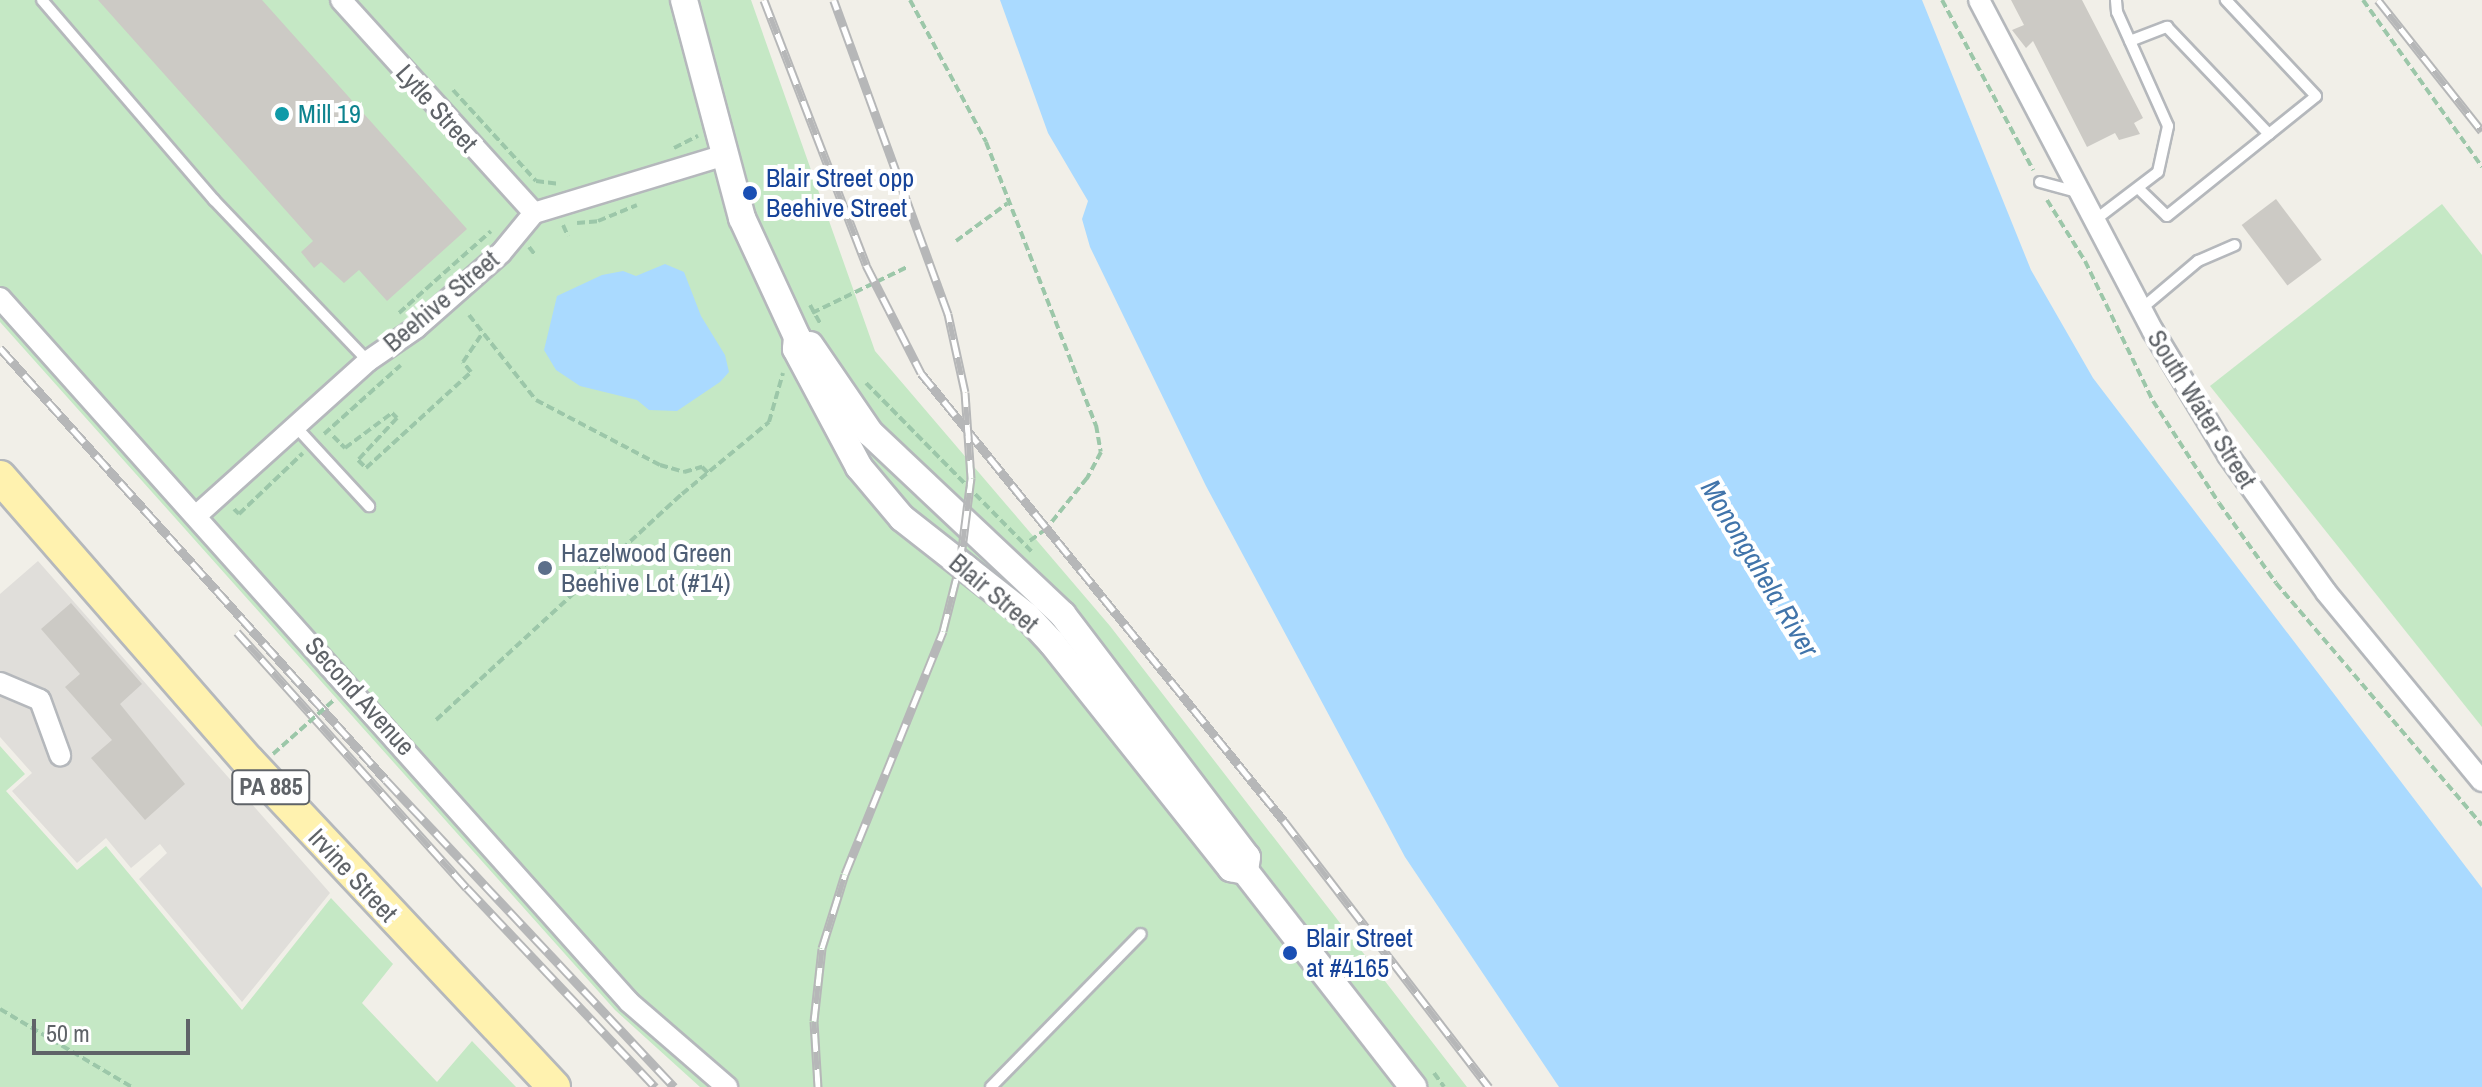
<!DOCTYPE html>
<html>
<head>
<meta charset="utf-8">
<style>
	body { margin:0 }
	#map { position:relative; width:2482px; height:1087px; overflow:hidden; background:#f1efe8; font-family:"Archivo Narrow",sans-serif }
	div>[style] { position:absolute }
	.industrial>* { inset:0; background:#e0deda }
	.green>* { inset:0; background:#c5e8c5 }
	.water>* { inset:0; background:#aadaff }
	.building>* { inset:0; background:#cccac5; transform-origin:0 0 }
	.path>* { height:4px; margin-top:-2px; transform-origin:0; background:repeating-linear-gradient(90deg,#9cc7a9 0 8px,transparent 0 12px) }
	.roads { filter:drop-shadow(2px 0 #b5b8bc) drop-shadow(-2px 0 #b5b8bc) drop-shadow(0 2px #b5b8bc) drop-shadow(0 -2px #b5b8bc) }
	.service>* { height:10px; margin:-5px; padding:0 5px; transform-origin:5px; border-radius:5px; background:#fff }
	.minor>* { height:20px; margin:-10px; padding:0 10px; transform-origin:10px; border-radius:10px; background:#fff }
	.tertiary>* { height:26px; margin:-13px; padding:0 13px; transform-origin:13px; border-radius:13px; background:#fff }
	.primary>* { height:32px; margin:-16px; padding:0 16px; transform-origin:16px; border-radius:16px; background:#fff2af }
	.rail>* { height:9px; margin-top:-4.5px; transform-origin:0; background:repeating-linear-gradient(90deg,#fff 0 18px,#b6b7b8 0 36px); box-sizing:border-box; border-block:2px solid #b6b7b8 }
	.path-bridge>* { height:4px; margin-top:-2px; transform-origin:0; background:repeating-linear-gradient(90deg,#9cc7a9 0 8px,transparent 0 12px) }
	.dots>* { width:22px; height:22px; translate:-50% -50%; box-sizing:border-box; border:4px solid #fff; border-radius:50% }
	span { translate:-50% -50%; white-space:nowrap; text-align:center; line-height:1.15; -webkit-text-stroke:8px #fff; paint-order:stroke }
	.shield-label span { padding:2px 6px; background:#fff; border:2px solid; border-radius:6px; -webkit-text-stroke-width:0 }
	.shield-label { font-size:24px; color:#5f6368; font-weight:700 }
	.street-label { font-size:26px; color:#5f6368 }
	.culture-label { font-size:26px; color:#0d838f }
	.left { translate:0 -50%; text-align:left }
	.transit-label { font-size:26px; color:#164399 }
	.service-label { font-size:26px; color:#4e5e75 }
	.water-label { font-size:28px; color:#4174aa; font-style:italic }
	.scale { position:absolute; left:32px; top:1019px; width:158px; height:36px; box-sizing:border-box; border:4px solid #5f6368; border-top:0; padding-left:10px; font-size:24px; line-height:28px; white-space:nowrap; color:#5f6368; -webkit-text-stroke:6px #fff; paint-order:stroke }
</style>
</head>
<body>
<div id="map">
	<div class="industrial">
		<div style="clip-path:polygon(38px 561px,330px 893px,242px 1002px,139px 879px,167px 853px,160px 844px,131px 868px,106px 838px,77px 863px,12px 791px,32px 773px,0 737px,0 594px)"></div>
	</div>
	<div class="green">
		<div style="clip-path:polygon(0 0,751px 0,875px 351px,1110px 626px,1467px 1087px,700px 1087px,615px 1010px,0 322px)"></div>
		<div style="clip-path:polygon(2442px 204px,2482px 255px,2482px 727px,2210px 386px)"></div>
		<div style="clip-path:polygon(0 746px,25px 774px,6px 791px,77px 870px,106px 846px,242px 1010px,331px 898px,393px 964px,362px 1003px,437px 1082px,472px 1041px,516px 1087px,0 1087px)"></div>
	</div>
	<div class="water">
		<div style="clip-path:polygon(1000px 0,1922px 0,2031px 270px,2093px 378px,2482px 888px,2482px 1087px,1559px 1087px,1405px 857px,1206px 486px,1090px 247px,1082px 219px,1088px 201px,1048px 133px)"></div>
		<div style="clip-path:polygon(665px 264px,684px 272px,701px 316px,725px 355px,729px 372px,720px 382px,677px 411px,649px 410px,637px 400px,580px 386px,556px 370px,544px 350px,557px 296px,602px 275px,623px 271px,636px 276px)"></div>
	</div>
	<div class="building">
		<div style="clip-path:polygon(98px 0,262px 0,467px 229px,387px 301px,359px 270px,344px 283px,321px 262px,314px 268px,301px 252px,313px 241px)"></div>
		<div style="clip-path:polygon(2011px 0,2082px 0,2143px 118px,2134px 123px,2140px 134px,2119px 140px,2115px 133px,2087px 147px,2033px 41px,2026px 48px,2012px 30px,2024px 25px)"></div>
		<div style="left:2276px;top:199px;width:76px;height:43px;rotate:53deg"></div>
		<div style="clip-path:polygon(71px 603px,142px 684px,120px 704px,185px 784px,145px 820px,91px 758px,112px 740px,65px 687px,80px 674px,41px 629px)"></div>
	</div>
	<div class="path">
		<div style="left:910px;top:0;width:161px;rotate:61.8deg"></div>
		<div style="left:986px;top:142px;width:304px;rotate:68.8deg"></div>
		<div style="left:1096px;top:425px;width:27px;rotate:80deg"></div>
		<div style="left:1101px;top:452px;width:30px;rotate:118deg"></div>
		<div style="left:1087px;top:478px;width:65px;rotate:128.8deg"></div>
		<div style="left:1046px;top:529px;width:24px;rotate:144deg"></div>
		<div style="left:1942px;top:0;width:193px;rotate:61.8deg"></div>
		<div style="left:2363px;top:0;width:205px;rotate:54.5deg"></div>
		<div style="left:453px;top:90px;width:123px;rotate:47.6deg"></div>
		<div style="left:536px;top:181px;width:24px;rotate:7deg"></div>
		<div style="left:674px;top:148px;width:27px;rotate:-27deg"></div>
		<div style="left:2047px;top:200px;width:72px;rotate:58.1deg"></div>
		<div style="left:2085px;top:261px;width:156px;rotate:64.1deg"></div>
		<div style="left:2153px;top:401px;width:121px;rotate:57.1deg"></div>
		<div style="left:2219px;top:503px;width:98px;rotate:54.5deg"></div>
		<div style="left:2276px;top:583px;width:318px;rotate:49.6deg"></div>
		<div style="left:577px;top:223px;width:21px;rotate:-5deg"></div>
		<div style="left:598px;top:221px;width:42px;rotate:-22.3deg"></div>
		<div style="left:563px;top:225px;width:12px;rotate:66deg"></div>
		<div style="left:956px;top:241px;width:64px;rotate:-36.2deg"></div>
		<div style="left:529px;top:247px;width:11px;rotate:52deg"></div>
		<div style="left:810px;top:305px;width:23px;rotate:61deg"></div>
		<div style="left:399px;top:313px;width:123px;rotate:-41.7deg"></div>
		<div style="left:812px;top:313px;width:106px;rotate:-25.8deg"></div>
		<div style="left:469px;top:315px;width:108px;rotate:51.8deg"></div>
		<div style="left:536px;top:400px;width:140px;rotate:27.7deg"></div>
		<div style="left:660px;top:465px;width:25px;rotate:16deg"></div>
		<div style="left:684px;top:472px;width:19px;rotate:-16deg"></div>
		<div style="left:702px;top:467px;width:11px;rotate:45deg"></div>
		<div style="left:866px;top:383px;width:238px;rotate:45.5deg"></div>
		<div style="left:324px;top:434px;width:103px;rotate:-41.9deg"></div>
		<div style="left:333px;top:436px;width:17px;rotate:45deg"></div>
		<div style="left:345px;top:448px;width:59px;rotate:-36.7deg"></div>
		<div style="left:392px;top:413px;width:7px;rotate:45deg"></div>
		<div style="left:397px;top:418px;width:57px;rotate:132.9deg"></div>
		<div style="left:358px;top:460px;width:11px;rotate:45deg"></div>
		<div style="left:366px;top:468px;width:142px;rotate:-42.4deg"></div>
		<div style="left:471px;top:372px;width:13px;rotate:-129deg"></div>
		<div style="left:463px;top:362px;width:36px;rotate:-56deg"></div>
		<div style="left:234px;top:509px;width:7px;rotate:45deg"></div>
		<div style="left:239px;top:514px;width:88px;rotate:-43.6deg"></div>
		<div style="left:436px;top:720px;width:334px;rotate:-42.6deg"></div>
		<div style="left:682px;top:494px;width:113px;rotate:-39.6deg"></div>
		<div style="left:769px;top:422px;width:51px;rotate:-74.1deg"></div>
		<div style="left:0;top:1009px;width:153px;rotate:30.6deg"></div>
		<div style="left:1434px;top:1073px;width:17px;rotate:54deg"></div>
	</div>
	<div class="roads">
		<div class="service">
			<div style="left:42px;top:0;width:264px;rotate:49.3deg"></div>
			<div style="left:214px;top:200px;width:223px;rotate:46.3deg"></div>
			<div style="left:2130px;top:41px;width:40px;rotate:-21deg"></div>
			<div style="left:2167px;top:27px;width:148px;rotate:46.4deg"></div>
			<div style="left:2040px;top:182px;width:39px;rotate:15deg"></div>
			<div style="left:2138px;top:188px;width:40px;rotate:44deg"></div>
			<div style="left:2167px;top:216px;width:191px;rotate:-38.8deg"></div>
			<div style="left:2316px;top:96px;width:132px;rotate:-133.2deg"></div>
			<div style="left:2095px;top:220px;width:79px;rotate:-37.3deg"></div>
			<div style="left:2158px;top:172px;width:47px;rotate:-77.7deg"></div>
			<div style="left:2168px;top:126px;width:125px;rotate:-114.1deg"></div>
			<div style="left:2117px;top:12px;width:12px;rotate:-95deg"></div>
			<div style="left:2141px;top:309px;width:75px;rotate:-40.1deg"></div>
			<div style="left:2198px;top:261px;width:40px;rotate:-23.4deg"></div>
			<div style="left:296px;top:427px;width:108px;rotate:47.3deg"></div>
			<div style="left:991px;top:1087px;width:214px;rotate:-45.6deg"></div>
		</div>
		<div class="minor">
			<div style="left:341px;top:0;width:287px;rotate:47.8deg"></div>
			<div style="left:1979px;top:0;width:374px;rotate:62.3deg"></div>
			<div style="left:2153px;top:331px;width:145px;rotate:58.8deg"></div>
			<div style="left:2228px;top:455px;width:168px;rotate:54.4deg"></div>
			<div style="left:2326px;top:592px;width:245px;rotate:50.5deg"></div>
			<div style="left:0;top:298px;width:944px;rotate:48.22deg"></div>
			<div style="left:629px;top:1002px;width:130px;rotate:40.9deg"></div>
			<div style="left:197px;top:515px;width:230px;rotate:-42deg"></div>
			<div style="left:368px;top:361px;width:58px;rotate:-34.5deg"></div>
			<div style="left:416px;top:328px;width:113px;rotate:-41.4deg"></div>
			<div style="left:501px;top:253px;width:52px;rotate:-50.5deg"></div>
			<div style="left:534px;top:213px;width:196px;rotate:-16.9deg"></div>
			<div style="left:0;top:683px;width:43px;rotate:23deg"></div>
			<div style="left:40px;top:700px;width:59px;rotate:70deg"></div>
		</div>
		<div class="tertiary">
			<div style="left:684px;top:0;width:226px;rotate:75.1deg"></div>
			<div style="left:742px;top:218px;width:131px;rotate:65.2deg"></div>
			<div style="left:797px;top:337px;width:12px;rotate:95deg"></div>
			<div style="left:796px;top:349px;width:134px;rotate:61.9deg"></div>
			<div style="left:859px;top:467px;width:67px;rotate:49.9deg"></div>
			<div style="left:902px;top:518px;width:159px;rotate:38.1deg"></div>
			<div style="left:1027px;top:616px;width:37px;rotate:47deg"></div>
			<div style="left:1052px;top:643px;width:288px;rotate:51.5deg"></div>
			<div style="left:1231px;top:868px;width:14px;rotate:12deg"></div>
			<div style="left:1245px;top:871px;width:274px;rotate:52.1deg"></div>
			<div style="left:810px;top:345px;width:107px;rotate:55.7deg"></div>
			<div style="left:870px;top:433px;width:265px;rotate:43.3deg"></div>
			<div style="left:1063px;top:615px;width:304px;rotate:52.8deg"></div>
			<div style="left:1247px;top:857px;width:14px;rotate:98deg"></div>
		</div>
		<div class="primary">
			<div style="left:0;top:477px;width:377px;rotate:48.9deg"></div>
			<div style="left:248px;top:761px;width:447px;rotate:46.8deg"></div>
		</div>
	</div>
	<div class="rail">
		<div style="left:764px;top:0;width:284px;rotate:68.9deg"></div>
		<div style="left:866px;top:265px;width:121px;rotate:63deg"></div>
		<div style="left:921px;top:373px;width:577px;rotate:50.98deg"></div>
		<div style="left:1284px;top:821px;width:336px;rotate:52.4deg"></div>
		<div style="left:2378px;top:0;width:167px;rotate:51.6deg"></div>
		<div style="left:0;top:348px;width:579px;rotate:48.22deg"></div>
		<div style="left:386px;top:780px;width:421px;rotate:46.8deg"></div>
		<div style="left:237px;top:632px;width:344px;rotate:48.1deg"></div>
		<div style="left:467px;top:888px;width:274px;rotate:46.6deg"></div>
		<div style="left:818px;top:1087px;width:66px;rotate:-93.5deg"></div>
		<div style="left:814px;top:1021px;width:73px;rotate:-83.7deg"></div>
		<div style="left:822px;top:948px;width:77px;rotate:-72.7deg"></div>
		<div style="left:845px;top:874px;width:262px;rotate:-68deg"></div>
		<div style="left:943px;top:631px;width:69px;rotate:-75.8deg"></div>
		<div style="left:960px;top:564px;width:87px;rotate:-82.7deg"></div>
		<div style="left:971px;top:478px;width:86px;rotate:-94deg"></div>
		<div style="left:965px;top:392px;width:80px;rotate:-102.3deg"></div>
		<div style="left:948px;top:314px;width:334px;rotate:-110deg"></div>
	</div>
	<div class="path-bridge">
		<div style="left:273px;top:754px;width:83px;rotate:-41.6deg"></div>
	</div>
	<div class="dots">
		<div style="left:282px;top:114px;background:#0f9aa8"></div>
		<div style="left:750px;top:193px;background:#1a4fb4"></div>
		<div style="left:545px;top:568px;background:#5c6f8a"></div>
		<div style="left:1290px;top:953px;background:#1a4fb4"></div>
	</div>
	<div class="shield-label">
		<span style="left:271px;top:787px">PA 885</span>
	</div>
	<div class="street-label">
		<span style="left:437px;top:108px;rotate:48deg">Lytle Street</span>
		<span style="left:441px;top:301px;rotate:-40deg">Beehive Street</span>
		<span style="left:2202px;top:409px;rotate:58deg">South Water Street</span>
		<span style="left:994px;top:593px;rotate:40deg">Blair Street</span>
		<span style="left:360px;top:696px;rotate:48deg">Second Avenue</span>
		<span style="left:353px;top:875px;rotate:47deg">Irvine Street</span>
	</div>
	<div class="culture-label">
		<span class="left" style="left:298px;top:114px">Mill 19</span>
	</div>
	<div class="transit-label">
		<span class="left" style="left:766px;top:193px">Blair Street opp<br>Beehive Street</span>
		<span class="left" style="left:1306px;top:953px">Blair Street<br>at #4165</span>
	</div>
	<div class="service-label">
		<span class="left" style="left:561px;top:568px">Hazelwood Green<br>Beehive Lot (#14)</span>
	</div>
	<div class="water-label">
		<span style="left:1760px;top:568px;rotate:59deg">Monongahela River</span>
	</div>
	<div class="scale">50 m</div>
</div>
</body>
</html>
